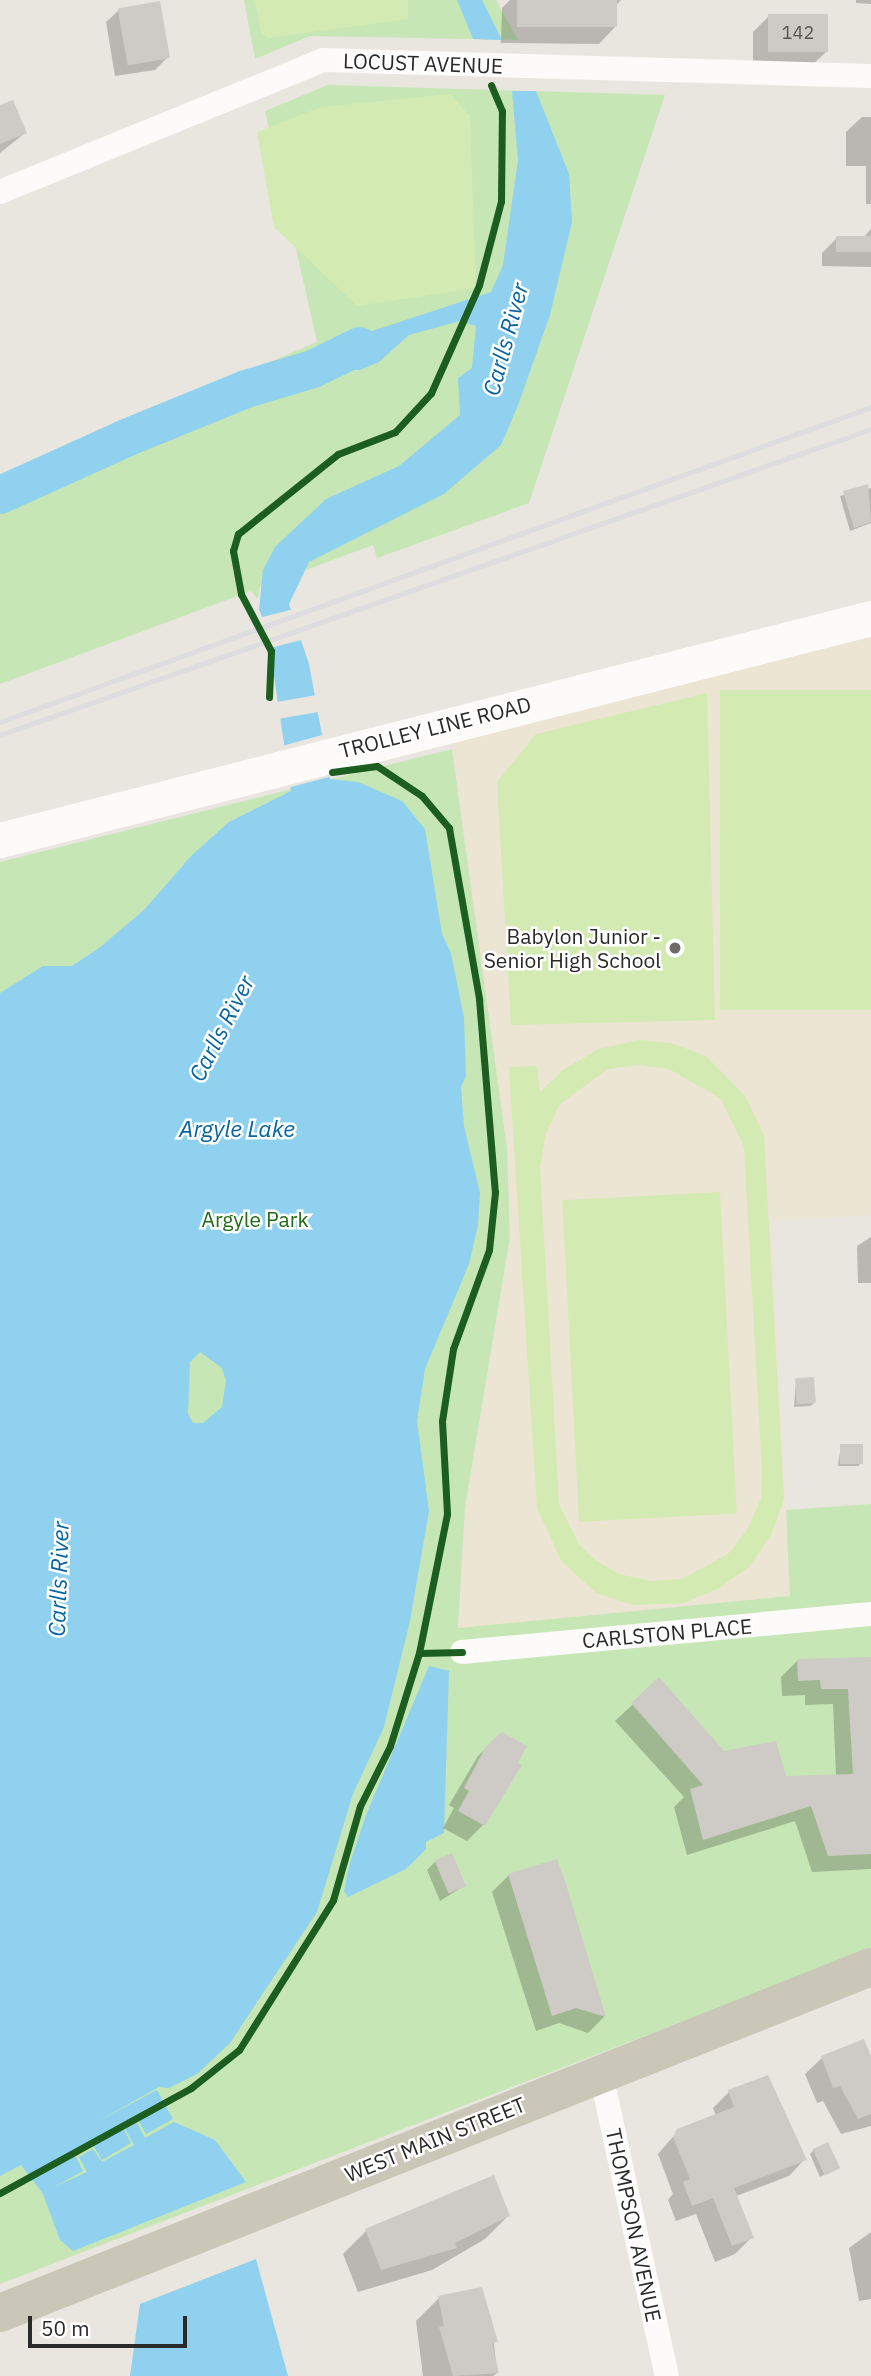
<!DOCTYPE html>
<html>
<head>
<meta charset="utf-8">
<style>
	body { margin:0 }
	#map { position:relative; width:871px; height:2376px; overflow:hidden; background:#e9e5df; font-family:"IBM Plex Sans",sans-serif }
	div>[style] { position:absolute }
	.education>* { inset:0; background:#ece5d3 }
	.green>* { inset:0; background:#c7e6b6 }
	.pitch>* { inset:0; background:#d3eab3; transform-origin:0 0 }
	.water>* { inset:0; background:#8fd1ee }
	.pier>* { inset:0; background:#e9e5df; transform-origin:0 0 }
	.shadow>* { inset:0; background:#0003 }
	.river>* { height:38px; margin:-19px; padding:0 19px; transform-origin:19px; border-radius:19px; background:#8fd1ee }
	.building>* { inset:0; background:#cecbc6; transform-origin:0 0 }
	.street>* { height:24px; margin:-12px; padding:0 12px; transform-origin:12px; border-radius:12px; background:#fcfbfa }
	.secondary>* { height:35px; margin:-17.5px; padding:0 17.5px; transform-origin:17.5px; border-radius:17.5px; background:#fcfbfa }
	.primary>* { height:38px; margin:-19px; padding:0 19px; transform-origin:19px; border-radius:19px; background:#cac7b8 }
	.rail>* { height:5px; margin:-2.5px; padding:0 2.5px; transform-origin:2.5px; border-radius:2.5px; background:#dddcde }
	.cycleway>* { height:7px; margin:-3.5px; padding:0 3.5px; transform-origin:3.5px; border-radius:3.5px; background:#1b5e20 }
	.dots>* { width:19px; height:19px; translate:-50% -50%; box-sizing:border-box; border:4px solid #fff; border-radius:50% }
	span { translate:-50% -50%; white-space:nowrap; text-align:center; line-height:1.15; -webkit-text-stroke:5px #fff; paint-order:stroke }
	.number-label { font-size:18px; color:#555453 }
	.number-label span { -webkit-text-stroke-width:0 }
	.street-label { font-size:21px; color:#2a2a2a }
	.poi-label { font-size:21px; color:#2a2a2a }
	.right { translate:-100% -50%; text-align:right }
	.park-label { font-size:21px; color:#236b16 }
	.water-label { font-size:23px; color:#0664a2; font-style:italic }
	.scale { position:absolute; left:28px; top:2316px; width:159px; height:32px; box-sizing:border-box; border:4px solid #2a2a2a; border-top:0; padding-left:9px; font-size:21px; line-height:24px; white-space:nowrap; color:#2a2a2a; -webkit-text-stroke:5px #fff; paint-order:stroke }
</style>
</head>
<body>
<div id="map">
	<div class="education">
		<div style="clip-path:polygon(871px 631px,871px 1215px,771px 1221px,790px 1596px,458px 1629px,465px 1508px,510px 1237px,507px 1148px,452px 749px,454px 737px)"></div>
	</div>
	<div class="green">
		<div style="clip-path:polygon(244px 0,496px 0,518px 40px,310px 36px,255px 59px)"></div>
		<div style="clip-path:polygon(328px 85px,665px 95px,529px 503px,377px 558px,373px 545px,260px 587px,258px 599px,251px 591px,0 684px,0 476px,317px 342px,265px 111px)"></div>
		<div style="clip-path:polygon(452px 749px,507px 1148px,510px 1237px,465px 1508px,458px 1628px,790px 1596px,786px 1510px,871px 1504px,871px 1949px,0 2284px,0 862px)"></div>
	</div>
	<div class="pitch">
		<div style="clip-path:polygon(255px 0,408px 0,408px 19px,269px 38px,261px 33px)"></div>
		<div style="clip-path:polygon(450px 94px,470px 116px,476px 288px,357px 306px,274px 227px,257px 132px,321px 107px)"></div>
		<div style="left:871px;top:690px;width:320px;height:151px;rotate:90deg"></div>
		<div style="clip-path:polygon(707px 693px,715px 1020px,511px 1025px,497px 782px,536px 734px)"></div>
		<div style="clip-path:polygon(evenodd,639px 1040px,671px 1043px,706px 1056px,746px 1097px,764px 1136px,784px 1499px,771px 1535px,749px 1567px,719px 1588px,684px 1603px,632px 1605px,596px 1593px,562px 1562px,537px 1509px,509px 1067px,537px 1066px,540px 1092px,564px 1069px,599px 1049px,639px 1040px,638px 1065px,669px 1069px,721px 1099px,744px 1147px,762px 1473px,761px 1498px,747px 1530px,729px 1553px,682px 1579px,650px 1581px,619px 1574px,595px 1560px,579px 1544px,559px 1504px,540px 1167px,546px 1133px,560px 1104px,608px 1069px,638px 1065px)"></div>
		<div style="left:720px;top:1192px;width:322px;height:158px;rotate:87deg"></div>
	</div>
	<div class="water">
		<div style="clip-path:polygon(457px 0,482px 0,502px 40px,473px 39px)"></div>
		<div style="clip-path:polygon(evenodd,512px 91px,536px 91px,569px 174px,572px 222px,550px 315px,517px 408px,501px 445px,444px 494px,309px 562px,289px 604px,309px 664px,330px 779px,358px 782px,402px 801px,425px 829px,442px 934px,451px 953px,464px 1018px,466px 1076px,461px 1087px,464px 1126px,480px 1193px,478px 1225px,469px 1264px,425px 1369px,417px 1421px,429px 1511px,410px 1621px,384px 1727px,353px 1794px,317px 1912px,230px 2043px,197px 2074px,169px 2088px,159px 2087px,96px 2122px,157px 2090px,173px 2119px,146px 2134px,138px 2120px,123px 2128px,131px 2143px,102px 2160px,93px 2145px,75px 2155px,83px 2171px,54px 2187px,87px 2172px,79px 2157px,93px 2149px,102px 2162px,134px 2145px,125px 2129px,137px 2123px,145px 2138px,174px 2122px,215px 2140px,246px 2182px,73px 2251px,60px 2240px,43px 2194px,21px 2165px,0 2176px,0 993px,43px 966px,72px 966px,99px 948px,144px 910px,192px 855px,229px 822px,291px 791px,273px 669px,275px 652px,259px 609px,263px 570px,275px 547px,326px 499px,399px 466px,460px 415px,458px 378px,472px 368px,476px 326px,460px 321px,409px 335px,379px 362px,360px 370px,313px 369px,366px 333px,491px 292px,503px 265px,518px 160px,512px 91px,200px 1352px,222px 1368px,226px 1381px,222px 1407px,203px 1423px,193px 1423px,188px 1414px,190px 1362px,200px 1352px)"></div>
		<div style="clip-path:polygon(429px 1666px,449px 1671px,444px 1833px,426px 1842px,426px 1849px,406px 1869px,348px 1897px,344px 1891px,349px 1866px,366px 1815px)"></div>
		<div style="clip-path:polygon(256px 2259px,288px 2376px,130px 2376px,140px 2304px)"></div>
	</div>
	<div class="pier">
		<div style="left:294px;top:609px;width:32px;height:37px;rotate:76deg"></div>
		<div style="left:317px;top:695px;width:17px;height:41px;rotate:80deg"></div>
		<div style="clip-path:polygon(322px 735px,333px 776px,287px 788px,282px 746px)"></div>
	</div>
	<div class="shadow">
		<div style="clip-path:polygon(510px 0,621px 0,615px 6px,615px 27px,599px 44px,501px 43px,502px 8px)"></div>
		<div style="clip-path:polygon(856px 0,871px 0,871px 4px,856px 3px)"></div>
		<div style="clip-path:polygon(119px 10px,168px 57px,155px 70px,115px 76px,106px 22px)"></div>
		<div style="clip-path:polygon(769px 16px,826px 52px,809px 68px,753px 68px,753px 32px)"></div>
		<div style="clip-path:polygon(0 107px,25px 133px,0 153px)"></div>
		<div style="clip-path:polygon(862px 117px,871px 117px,871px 204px,866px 204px,866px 166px,846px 166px,846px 132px)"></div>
		<div style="clip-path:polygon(871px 229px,871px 267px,822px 266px,822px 253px,837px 238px,863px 238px)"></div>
		<div style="clip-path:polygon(871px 488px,871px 523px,850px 531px,840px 496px)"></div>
		<div style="clip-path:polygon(871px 1237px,871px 1283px,858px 1283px,857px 1246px)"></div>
		<div style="clip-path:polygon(796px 1381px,814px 1403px,810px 1406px,794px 1407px)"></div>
		<div style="clip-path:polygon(841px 1445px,861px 1463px,858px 1466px,838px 1466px)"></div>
		<div style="clip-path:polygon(871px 1659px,871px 1869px,812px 1872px,795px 1821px,687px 1855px,674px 1807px,684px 1797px,615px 1721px,659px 1680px,723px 1752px,785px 1777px,836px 1776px,833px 1704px,805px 1705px,805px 1695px,782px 1696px,781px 1677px,798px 1660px)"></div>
		<div style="clip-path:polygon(494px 1740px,483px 1825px,467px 1841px,443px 1828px,454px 1808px,449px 1805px,478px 1756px)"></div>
		<div style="clip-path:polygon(435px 1862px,464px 1886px,440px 1901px,427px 1870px)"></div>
		<div style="clip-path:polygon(556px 1862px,604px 2017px,588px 2033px,559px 2023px,536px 2031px,492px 1892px,509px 1875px)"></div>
		<div style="clip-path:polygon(863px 2041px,871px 2060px,871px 2126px,841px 2134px,823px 2101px,817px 2103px,805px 2074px,822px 2058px)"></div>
		<div style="clip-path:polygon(729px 2092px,805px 2159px,789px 2176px,736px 2196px,752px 2237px,735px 2254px,715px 2262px,696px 2214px,676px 2221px,668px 2200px,673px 2194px,658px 2154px,678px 2131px,716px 2116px,713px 2108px)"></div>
		<div style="clip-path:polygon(814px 2150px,838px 2167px,820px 2177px,810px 2154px)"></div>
		<div style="clip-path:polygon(508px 2216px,485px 2239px,432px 2270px,358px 2292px,343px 2254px,366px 2231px)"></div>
		<div style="clip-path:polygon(871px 2232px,871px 2299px,859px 2301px,849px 2248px)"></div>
		<div style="clip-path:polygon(439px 2298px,491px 2316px,497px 2373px,493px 2376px,423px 2376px,416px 2321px)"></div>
	</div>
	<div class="river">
		<div style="left:0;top:495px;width:138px;rotate:-24.3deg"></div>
		<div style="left:126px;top:438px;width:130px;rotate:-22.2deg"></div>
		<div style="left:246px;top:389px;width:70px;rotate:-16.6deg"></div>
		<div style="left:313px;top:369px;width:52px;rotate:-26.1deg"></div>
	</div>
	<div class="building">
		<div style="left:517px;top:0;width:100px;height:27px"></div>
		<div style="left:160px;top:1px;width:58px;height:43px;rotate:80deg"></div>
		<div style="left:768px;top:14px;width:60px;height:38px"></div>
		<div style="clip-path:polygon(13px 100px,27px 133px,0 144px,0 105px)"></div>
		<div style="left:836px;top:236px;width:35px;height:16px"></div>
		<div style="clip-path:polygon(868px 484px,871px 522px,854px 528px,843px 491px)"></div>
		<div style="left:814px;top:1377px;width:26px;height:19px;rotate:86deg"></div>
		<div style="left:840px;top:1444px;width:23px;height:20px"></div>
		<div style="clip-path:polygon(871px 1657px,871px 1854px,828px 1856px,811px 1806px,703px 1840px,690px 1789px,703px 1785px,631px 1703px,659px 1677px,724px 1751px,776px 1741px,786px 1776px,853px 1774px,848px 1689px,821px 1689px,820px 1680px,798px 1681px,797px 1659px)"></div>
		<div style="clip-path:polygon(502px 1732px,527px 1746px,518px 1763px,522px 1765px,485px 1826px,458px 1811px,469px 1791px,464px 1788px,486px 1746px)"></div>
		<div style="left:452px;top:1853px;width:36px;height:19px;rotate:67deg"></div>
		<div style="clip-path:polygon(557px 1859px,566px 1884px,606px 2017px,576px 2008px,552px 2016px,508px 1874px)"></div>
		<div style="clip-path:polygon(864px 2039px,871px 2056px,871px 2114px,858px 2119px,840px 2086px,833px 2088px,821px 2056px)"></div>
		<div style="clip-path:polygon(768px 2075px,807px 2160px,734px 2188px,754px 2238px,732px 2246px,713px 2198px,692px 2206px,683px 2182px,690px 2179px,673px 2137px,677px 2129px,734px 2107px,728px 2090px)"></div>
		<div style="left:828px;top:2142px;width:29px;height:17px;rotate:65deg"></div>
		<div style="clip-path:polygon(494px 2175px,510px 2216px,455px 2243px,457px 2248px,381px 2270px,365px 2229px)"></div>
		<div style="clip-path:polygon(482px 2287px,498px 2342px,492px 2343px,499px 2373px,453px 2376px,439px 2327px,444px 2326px,438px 2296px)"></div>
	</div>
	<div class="street">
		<div style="left:0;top:192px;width:349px;rotate:-22.2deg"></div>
		<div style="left:323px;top:60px;width:548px;rotate:1.67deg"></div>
		<div style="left:462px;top:1652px;width:411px;rotate:-5.3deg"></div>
		<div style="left:601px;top:2074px;width:309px;rotate:77.7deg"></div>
	</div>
	<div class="secondary">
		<div style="left:0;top:840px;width:899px;rotate:-14.3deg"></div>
	</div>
	<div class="primary">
		<div style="left:0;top:2313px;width:937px;rotate:-21.67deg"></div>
	</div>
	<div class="rail">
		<div style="left:0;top:722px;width:926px;rotate:-19.88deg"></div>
		<div style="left:0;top:735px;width:923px;rotate:-19.36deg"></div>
	</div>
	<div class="cycleway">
		<div style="left:269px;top:697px;width:46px;rotate:-87.5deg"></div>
		<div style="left:271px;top:651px;width:64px;rotate:-117.8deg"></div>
		<div style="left:241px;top:594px;width:44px;rotate:-100.5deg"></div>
		<div style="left:233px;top:551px;width:18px;rotate:-74deg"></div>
		<div style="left:238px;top:534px;width:128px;rotate:-38.7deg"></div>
		<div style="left:338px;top:454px;width:61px;rotate:-21.1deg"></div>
		<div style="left:395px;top:432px;width:53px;rotate:-47.3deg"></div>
		<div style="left:431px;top:393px;width:118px;rotate:-66deg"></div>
		<div style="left:479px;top:285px;width:87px;rotate:-75.3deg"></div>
		<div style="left:501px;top:201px;width:90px;rotate:-89.4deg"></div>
		<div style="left:502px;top:111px;width:28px;rotate:-113deg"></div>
		<div style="left:332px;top:772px;width:45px;rotate:-7.6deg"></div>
		<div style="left:377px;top:766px;width:54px;rotate:33.7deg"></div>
		<div style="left:422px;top:796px;width:42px;rotate:49.8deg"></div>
		<div style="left:449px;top:828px;width:174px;rotate:80deg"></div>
		<div style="left:479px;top:999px;width:194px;rotate:85.3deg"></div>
		<div style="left:495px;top:1192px;width:58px;rotate:95.9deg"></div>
		<div style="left:489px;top:1250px;width:105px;rotate:110deg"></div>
		<div style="left:453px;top:1349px;width:73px;rotate:98.7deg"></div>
		<div style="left:442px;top:1421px;width:93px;rotate:86.9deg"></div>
		<div style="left:447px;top:1514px;width:142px;rotate:101.4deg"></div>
		<div style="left:0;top:2193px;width:218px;rotate:-28.8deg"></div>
		<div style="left:191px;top:2088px;width:61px;rotate:-38.4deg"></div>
		<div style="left:239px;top:2050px;width:177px;rotate:-57.9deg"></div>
		<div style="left:333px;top:1900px;width:98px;rotate:-74deg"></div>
		<div style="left:360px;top:1806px;width:67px;rotate:-63.4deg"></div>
		<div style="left:390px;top:1746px;width:97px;rotate:-72.7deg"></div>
		<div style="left:419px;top:1653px;width:43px;rotate:-1.3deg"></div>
	</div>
	<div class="dots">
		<div style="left:675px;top:948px;background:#6d6b69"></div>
	</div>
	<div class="number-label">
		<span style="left:798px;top:33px">142</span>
	</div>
	<div class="street-label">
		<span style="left:423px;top:63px;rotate:2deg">LOCUST AVENUE</span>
		<span style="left:435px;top:727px;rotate:-14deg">TROLLEY LINE ROAD</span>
		<span style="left:667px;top:1633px;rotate:-5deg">CARLSTON PLACE</span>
		<span style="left:435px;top:2139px;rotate:-22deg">WEST MAIN STREET</span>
		<span style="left:634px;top:2225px;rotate:78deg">THOMPSON AVENUE</span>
	</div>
	<div class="poi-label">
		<span class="right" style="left:661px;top:948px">Babylon Junior -<br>Senior High School</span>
	</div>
	<div class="park-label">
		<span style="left:255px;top:1219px">Argyle Park</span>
	</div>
	<div class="water-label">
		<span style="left:505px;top:339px;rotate:-75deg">Carlls River</span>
		<span style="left:221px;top:1028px;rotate:-63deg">Carlls River</span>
		<span style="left:237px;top:1128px">Argyle Lake</span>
		<span style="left:58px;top:1579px;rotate:-88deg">Carlls River</span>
	</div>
	<div class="scale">50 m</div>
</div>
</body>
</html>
